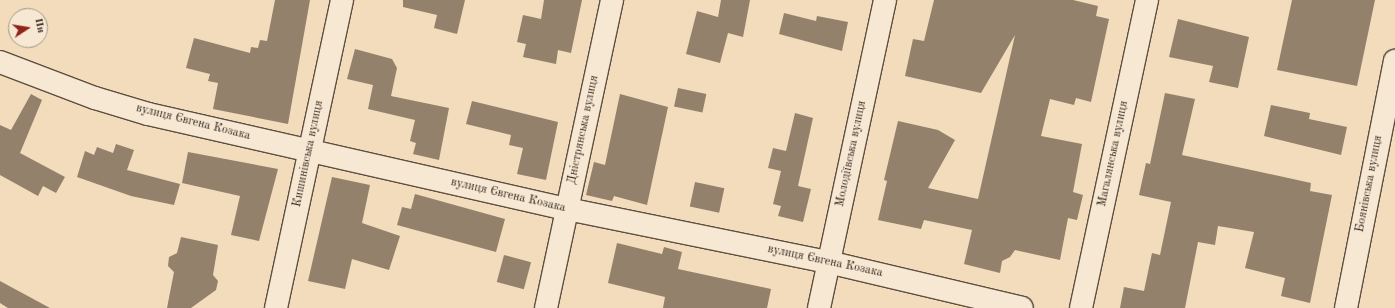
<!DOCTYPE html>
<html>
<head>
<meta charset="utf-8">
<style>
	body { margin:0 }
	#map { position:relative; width:1395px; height:308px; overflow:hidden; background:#f3dcbc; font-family:"Old Standard TT",serif }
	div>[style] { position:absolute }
	.building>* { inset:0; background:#93816c; transform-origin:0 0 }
	.roads { filter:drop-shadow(1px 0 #5d4e40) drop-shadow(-1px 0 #5d4e40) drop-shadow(0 1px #5d4e40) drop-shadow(0 -1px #5d4e40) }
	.minor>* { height:22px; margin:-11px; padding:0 11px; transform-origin:11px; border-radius:11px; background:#f7e8d3 }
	span { translate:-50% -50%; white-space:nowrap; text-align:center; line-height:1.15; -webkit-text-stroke:4px #f7e8d3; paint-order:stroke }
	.street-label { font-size:12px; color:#2b1f16 }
	.north { position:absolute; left:8px; top:8px; width:40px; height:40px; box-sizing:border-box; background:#f7e8d3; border:1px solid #a59887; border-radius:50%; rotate:78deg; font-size:11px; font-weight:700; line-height:16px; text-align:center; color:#2b1f16 }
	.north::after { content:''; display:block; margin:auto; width:14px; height:18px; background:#8f2418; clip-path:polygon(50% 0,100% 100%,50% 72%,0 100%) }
</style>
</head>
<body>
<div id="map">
	<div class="building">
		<div style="clip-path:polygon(275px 0,310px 0,288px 124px,213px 109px,218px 83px,208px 81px,210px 74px,186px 68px,194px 38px,250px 53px,251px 47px,258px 48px,260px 40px,267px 41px)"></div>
		<div style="clip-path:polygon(403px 0,465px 0,457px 34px,434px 28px,437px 15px,403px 7px)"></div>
		<div style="clip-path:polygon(544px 0,582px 0,571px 53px,558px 50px,556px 64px,523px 57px,526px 44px,517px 42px,523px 15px,541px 19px)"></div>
		<div style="clip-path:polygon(721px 0,750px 0,743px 37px,728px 33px,720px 63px,686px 54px,697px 11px,718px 17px)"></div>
		<div style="clip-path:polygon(934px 0,1073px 0,1098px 6px,1096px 16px,1109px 19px,1091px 102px,1076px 98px,1074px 105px,1050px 99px,1041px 136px,1082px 144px,1073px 192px,1083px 195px,1077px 220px,1068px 218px,1060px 260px,1015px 250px,1010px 257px,1002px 261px,1000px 273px,964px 264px,972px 230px,924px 220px,921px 229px,878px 220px,887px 181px,884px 180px,898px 121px,938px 130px,955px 140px,928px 188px,978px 199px,1015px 35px,981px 93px,905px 76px,913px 39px,924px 41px)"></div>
		<div style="clip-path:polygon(1292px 0,1375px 0,1357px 86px,1277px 70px)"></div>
		<div style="clip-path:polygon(784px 13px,816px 21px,817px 16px,848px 22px,842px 51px,779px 34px)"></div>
		<div style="clip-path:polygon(1178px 19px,1249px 37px,1238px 88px,1209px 82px,1213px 66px,1169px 57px)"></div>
		<div style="clip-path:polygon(355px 49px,392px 59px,397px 68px,391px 96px,449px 108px,439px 160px,413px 154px,416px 143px,410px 141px,415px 120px,368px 109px,373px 85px,347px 79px)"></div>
		<div style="left:678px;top:88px;width:29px;height:19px;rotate:12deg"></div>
		<div style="clip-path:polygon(1165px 93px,1195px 99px,1182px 155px,1311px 183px,1310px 191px,1332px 195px,1310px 303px,1281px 296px,1285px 278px,1245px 268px,1254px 232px,1218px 226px,1215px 245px,1198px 242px,1185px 308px,1120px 308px,1124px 287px,1144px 291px,1152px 253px,1160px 255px,1171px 202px,1139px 195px,1146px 163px,1150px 164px)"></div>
		<div style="clip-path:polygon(31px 94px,42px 100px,20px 153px,65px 177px,56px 193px,43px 186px,38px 196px,0 175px,0 125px,11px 130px)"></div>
		<div style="clip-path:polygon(620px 94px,668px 107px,647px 205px,614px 196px,612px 201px,586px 195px,594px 162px,605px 165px)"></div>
		<div style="clip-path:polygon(472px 101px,558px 122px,546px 180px,517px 174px,523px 148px,509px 145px,511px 135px,466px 124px)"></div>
		<div style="clip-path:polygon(1271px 105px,1310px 113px,1309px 119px,1347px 127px,1341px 155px,1264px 136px)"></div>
		<div style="clip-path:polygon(795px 113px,813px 118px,798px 186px,811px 189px,803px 222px,778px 216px,781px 206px,773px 204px,781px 171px,768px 168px,773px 148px,786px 151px)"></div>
		<div style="clip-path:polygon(116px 144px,134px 150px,127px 170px,180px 184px,174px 205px,131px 196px,77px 177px,85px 151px,94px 155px,97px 147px,113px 153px)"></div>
		<div style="clip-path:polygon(188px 152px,278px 169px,259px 241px,231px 235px,240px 196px,182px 183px)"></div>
		<div style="clip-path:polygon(332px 177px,370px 185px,362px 223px,400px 236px,389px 270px,352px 259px,345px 289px,308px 281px)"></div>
		<div style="left:695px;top:182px;width:30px;height:25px;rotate:12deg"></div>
		<div style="clip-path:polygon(415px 194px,505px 219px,496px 252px,397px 225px,402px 207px,411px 209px)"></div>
		<div style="clip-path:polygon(181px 237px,218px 245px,213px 275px,218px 281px,216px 290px,191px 308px,167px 308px,174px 272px,168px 266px,169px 257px,177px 253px)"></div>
		<div style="clip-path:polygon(617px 243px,662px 254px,664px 247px,682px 252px,678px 269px,771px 289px,767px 308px,663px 308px,665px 297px,608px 283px)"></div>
		<div style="left:504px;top:255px;width:28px;height:28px;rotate:15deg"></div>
		<div style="clip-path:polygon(0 281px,50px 308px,8px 308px,0 303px)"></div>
	</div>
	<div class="roads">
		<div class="minor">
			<div style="left:0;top:62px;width:102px;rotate:20.8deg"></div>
			<div style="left:95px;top:98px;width:55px;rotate:16.8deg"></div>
			<div style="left:148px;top:114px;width:430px;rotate:12.8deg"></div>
			<div style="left:567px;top:209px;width:266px;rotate:11.5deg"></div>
			<div style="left:828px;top:262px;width:199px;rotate:13.3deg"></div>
			<div style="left:276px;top:308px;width:315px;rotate:-77.9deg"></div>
			<div style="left:546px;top:308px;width:315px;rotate:-77.9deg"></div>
			<div style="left:819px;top:308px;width:315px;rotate:-77.9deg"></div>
			<div style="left:1081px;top:308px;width:315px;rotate:-77.9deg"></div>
			<div style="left:1346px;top:308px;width:252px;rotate:-78.8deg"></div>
		</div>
	</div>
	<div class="street-label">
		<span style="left:193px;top:123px;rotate:14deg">вулиця Євгена Козака</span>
		<span style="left:584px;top:130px;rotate:-78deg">Дністрянська вулиця</span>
		<span style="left:309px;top:154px;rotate:-78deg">Кишинівська вулиця</span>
		<span style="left:852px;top:154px;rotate:-78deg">Молодіївська вулиця</span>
		<span style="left:1114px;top:154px;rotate:-78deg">Магалянська вулиця</span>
		<span style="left:1370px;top:184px;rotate:-79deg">Боянівська вулиця</span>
		<span style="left:508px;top:196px;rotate:13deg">вулиця Євгена Козака</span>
		<span style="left:825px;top:262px;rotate:12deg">вулиця Євгена Козака</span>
	</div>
	<div class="north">Пн</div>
</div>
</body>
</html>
